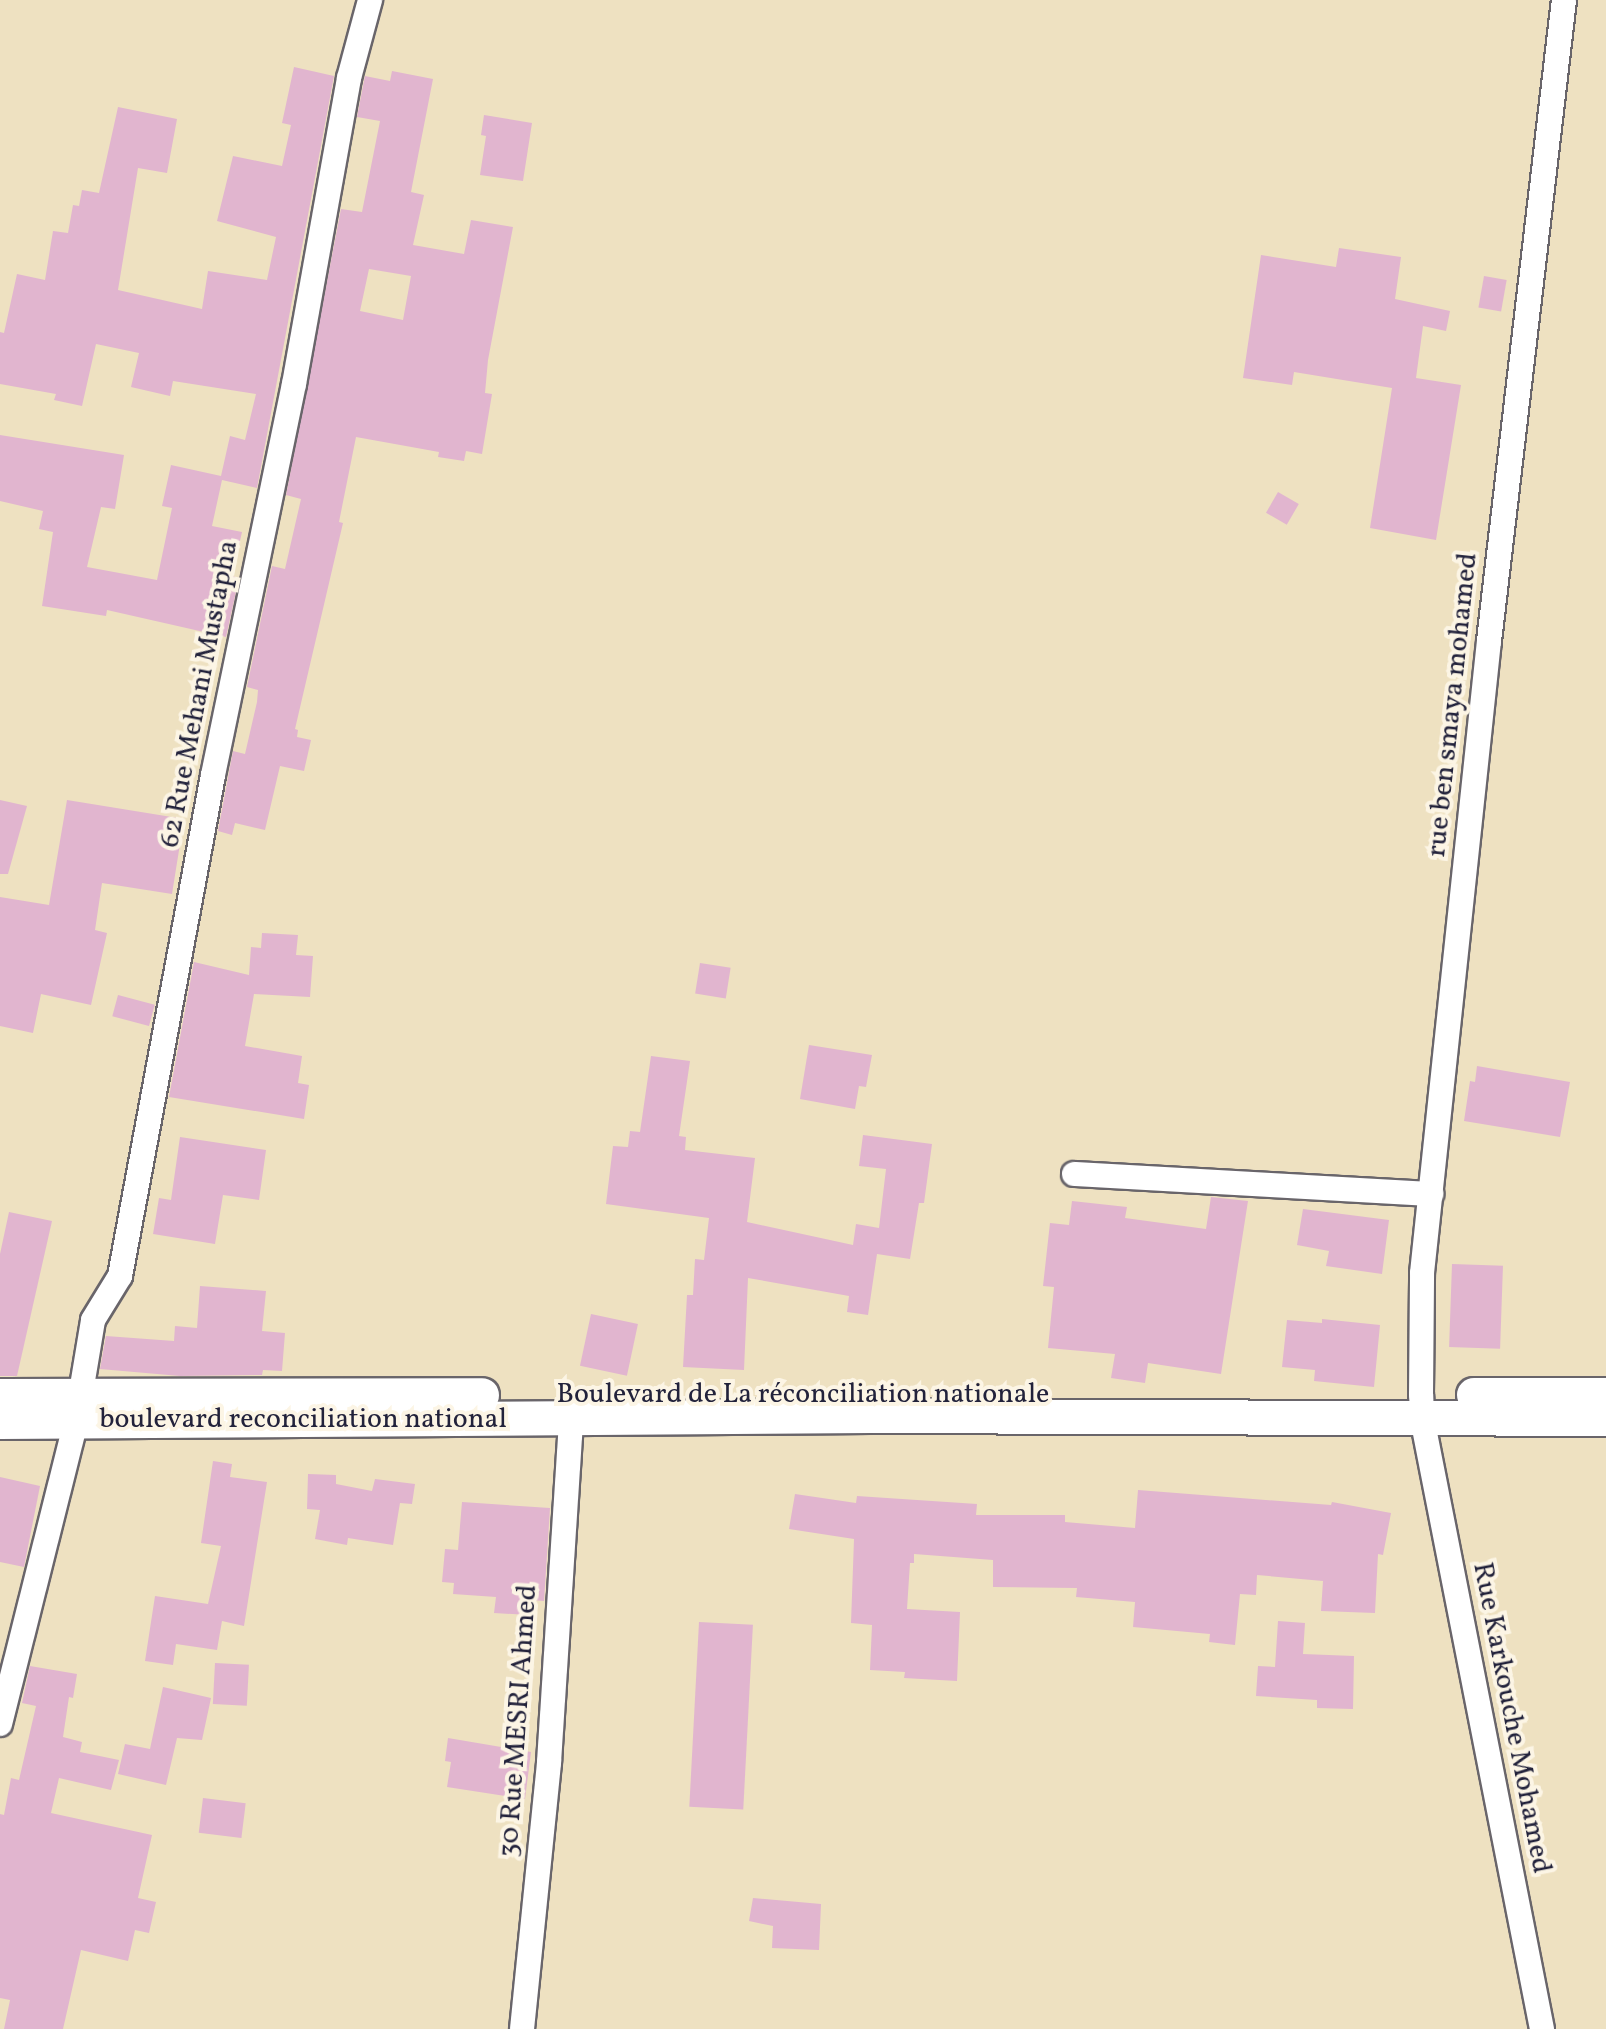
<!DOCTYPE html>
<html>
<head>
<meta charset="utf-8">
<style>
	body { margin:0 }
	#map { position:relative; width:1606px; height:2029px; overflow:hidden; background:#eee1c1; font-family:Vollkorn,serif }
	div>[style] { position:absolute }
	.building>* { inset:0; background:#e1b5cf; transform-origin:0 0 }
	.roads { filter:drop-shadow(2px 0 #69656a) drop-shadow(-2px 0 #69656a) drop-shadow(0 2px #69656a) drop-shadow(0 -2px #69656a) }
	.minor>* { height:24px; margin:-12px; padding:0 12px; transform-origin:12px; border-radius:12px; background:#fff }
	.highway>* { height:34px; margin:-17px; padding:0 17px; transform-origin:17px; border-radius:17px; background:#fff }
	span { translate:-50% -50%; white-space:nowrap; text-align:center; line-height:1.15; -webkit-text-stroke:8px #fcf5e5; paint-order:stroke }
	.street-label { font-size:28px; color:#22223b }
</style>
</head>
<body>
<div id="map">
	<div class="building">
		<div style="clip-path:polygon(294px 67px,334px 76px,257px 488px,222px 480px,212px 526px,242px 532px,232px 576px,239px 578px,226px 637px,107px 610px,106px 616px,42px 606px,53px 532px,39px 529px,43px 511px,0 501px,0 435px,124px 455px,115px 509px,101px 507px,87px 567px,157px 580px,172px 508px,162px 506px,171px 465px,221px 476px,230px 436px,245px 440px,256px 394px,173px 381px,170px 396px,131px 387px,139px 353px,96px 344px,82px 406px,54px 400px,56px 394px,0 384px,0 332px,4px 333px,17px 274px,45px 280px,53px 231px,68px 233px,73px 205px,79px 206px,82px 190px,99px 193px,118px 107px,177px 119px,167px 173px,138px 168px,118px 290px,202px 309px,208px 271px,267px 280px,276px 237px,217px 221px,233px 156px,282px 166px,291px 125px,282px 123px)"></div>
		<div style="clip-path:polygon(evenodd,392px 71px,433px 79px,411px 192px,424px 195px,413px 245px,464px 254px,471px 220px,513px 227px,488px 360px,485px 393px,492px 394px,482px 454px,466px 451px,464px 461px,438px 457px,439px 452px,356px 437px,339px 522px,343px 523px,295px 729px,298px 730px,297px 737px,311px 740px,304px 771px,280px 766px,265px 830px,235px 823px,232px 835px,218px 831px,233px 751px,245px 754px,257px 702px,258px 690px,247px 687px,272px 566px,285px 569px,301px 499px,286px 495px,341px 209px,362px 212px,380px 121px,357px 117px,364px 81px,365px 76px,390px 81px,392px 71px,369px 269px,411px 276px,403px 320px,360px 311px,369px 269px)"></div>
		<div style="clip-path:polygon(484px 115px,532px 123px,523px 181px,480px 175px,486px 136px,481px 135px)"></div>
		<div style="clip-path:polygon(1339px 248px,1401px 257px,1395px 299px,1450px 311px,1446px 331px,1423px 326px,1416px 378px,1461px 385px,1436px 540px,1370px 528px,1392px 388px,1294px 372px,1292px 385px,1243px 378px,1261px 255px,1336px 267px)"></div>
		<div style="left:1484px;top:276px;width:23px;height:32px;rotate:10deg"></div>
		<div style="left:1278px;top:492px;width:24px;height:24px;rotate:30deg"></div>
		<div style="clip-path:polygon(0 800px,27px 806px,8px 874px,0 874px)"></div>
		<div style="clip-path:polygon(67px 800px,184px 819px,172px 894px,102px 883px,95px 930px,107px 933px,91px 1005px,41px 994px,33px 1033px,0 1026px,0 897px,49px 905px)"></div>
		<div style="clip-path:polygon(262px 933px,298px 935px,296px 955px,313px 956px,310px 997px,254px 994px,245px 1046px,302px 1056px,298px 1083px,309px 1085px,304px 1119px,169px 1097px,194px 962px,249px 975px,251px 947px,261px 948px)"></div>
		<div style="left:700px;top:963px;width:31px;height:31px;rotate:9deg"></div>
		<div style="left:118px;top:995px;width:38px;height:22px;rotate:15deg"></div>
		<div style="clip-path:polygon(809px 1045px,872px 1055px,866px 1087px,859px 1086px,855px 1109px,800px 1099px)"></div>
		<div style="clip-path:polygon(651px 1056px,690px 1061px,679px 1136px,686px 1137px,685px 1150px,755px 1158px,747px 1222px,853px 1245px,856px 1224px,879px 1228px,886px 1169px,859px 1166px,863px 1135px,932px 1144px,924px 1203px,919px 1203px,910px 1259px,877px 1254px,868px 1315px,847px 1312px,849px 1296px,748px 1278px,744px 1370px,683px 1367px,687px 1295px,693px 1295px,695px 1259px,704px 1260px,709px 1218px,606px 1204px,613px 1146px,628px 1147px,630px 1131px,640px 1132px)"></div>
		<div style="clip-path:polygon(1477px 1066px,1570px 1082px,1560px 1137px,1464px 1121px,1470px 1081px,1475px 1082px)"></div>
		<div style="clip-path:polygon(180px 1137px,266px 1150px,259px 1200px,223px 1195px,215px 1244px,153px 1234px,159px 1198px,171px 1200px)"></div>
		<div style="clip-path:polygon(1211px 1197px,1248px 1201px,1221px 1374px,1148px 1363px,1145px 1383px,1111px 1378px,1115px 1354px,1048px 1348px,1054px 1287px,1043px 1286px,1050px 1223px,1069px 1225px,1072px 1201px,1127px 1207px,1125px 1218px,1206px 1229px)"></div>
		<div style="clip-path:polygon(1303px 1209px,1389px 1220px,1382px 1274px,1326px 1266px,1329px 1251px,1297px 1245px)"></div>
		<div style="clip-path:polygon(9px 1212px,52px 1221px,17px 1376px,0 1376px,0 1254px)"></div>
		<div style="left:1452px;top:1264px;width:51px;height:83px;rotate:2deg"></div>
		<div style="clip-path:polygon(200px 1286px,266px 1291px,262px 1331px,285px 1333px,282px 1371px,263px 1370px,262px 1375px,180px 1376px,100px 1369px,106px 1336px,174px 1341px,175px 1326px,197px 1328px)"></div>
		<div style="left:591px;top:1314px;width:48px;height:53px;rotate:12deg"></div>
		<div style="clip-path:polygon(1322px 1319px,1380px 1325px,1374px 1387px,1314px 1381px,1315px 1370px,1282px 1367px,1287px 1320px,1322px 1323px)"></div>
		<div style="clip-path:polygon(213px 1461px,232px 1464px,230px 1477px,267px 1482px,244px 1626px,222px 1621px,217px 1650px,176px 1644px,173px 1665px,145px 1661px,155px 1596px,208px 1604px,221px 1546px,201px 1543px)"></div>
		<div style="clip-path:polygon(308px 1474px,336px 1475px,336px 1484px,372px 1491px,375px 1479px,415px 1484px,412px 1504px,400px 1503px,393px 1545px,348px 1538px,347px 1545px,315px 1539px,320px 1510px,307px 1509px)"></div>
		<div style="clip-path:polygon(0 1477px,40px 1486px,24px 1567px,0 1562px)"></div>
		<div style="clip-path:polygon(1138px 1490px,1331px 1505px,1332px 1502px,1391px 1513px,1383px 1555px,1378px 1554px,1375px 1613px,1321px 1611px,1323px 1581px,1257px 1575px,1256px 1595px,1240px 1594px,1235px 1645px,1209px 1642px,1210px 1634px,1133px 1627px,1135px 1602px,1076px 1597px,1077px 1588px,993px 1587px,993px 1560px,914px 1554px,914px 1563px,910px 1563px,907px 1609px,960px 1612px,957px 1681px,904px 1678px,905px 1672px,870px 1670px,872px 1625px,851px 1623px,854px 1539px,789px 1529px,795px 1494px,856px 1503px,857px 1496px,977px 1504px,976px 1515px,1065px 1515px,1065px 1522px,1135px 1528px)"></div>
		<div style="clip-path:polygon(462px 1502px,550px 1508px,544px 1601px,531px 1600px,529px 1615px,494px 1613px,496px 1597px,453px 1594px,454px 1583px,442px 1582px,445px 1549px,458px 1550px)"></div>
		<div style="clip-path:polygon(1278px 1621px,1305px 1623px,1303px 1654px,1354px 1656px,1353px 1709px,1317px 1708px,1317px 1700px,1256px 1696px,1258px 1666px,1275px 1667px)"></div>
		<div style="left:699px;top:1622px;width:54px;height:185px;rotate:3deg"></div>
		<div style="left:215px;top:1663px;width:34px;height:41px;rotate:3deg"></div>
		<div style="clip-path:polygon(30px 1666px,77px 1674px,73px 1698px,69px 1697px,63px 1737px,82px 1742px,80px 1752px,119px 1760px,111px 1790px,59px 1778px,51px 1813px,152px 1835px,138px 1898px,156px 1902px,149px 1933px,135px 1930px,128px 1961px,81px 1950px,63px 2029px,4px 2029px,10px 2000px,0 1998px,0 1814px,4px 1815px,11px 1778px,19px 1780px,36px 1706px,22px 1703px)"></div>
		<div style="clip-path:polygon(163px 1687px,211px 1698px,202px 1740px,177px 1738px,166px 1785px,118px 1774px,125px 1744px,150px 1749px)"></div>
		<div style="clip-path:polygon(448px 1738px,531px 1752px,525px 1799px,447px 1787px,451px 1762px,445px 1761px)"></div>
		<div style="left:203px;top:1798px;width:43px;height:35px;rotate:7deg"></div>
		<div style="clip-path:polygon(753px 1898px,821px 1904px,819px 1950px,772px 1948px,773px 1926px,749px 1921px)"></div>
	</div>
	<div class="roads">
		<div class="minor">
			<div style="left:1074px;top:1174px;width:358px;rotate:3.2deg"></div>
			<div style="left:0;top:1724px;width:311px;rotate:-75.9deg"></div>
			<div style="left:76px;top:1422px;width:103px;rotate:-80.5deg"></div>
			<div style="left:93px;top:1320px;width:52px;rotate:-58.5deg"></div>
			<div style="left:120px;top:1276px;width:510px;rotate:-79.48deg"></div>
			<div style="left:213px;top:775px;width:399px;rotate:-78.3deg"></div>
			<div style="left:294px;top:384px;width:311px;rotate:-79.8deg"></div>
			<div style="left:349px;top:78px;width:81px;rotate:-74.9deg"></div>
			<div style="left:522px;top:2029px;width:268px;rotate:-84.2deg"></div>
			<div style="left:549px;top:1762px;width:345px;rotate:-86.3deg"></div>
			<div style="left:1542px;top:2029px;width:623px;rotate:-101.11deg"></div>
			<div style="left:1422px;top:1418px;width:23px;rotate:-92deg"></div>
			<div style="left:1421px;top:1395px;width:122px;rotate:-89.5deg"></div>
			<div style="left:1422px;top:1273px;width:636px;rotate:-83.95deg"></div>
			<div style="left:1489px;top:641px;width:645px;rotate:-83.33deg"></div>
		</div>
		<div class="highway">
			<div style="left:1474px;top:1395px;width:132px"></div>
			<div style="left:0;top:1396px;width:482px;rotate:-0.1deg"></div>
			<div style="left:0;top:1422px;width:871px;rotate:-0.39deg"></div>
			<div style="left:871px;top:1416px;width:735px;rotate:0.23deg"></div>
		</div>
	</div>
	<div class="street-label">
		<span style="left:200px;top:694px;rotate:-79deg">62 Rue Mehani Mustapha</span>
		<span style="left:1453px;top:705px;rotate:-84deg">rue ben smaya mohamed</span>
		<span style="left:803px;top:1395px">Boulevard de La réconciliation nationale</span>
		<span style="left:303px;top:1420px">boulevard reconciliation national</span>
		<span style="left:1511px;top:1718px;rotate:79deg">Rue Karkouche Mohamed</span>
		<span style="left:519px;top:1721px;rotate:-86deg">30 Rue MESRI Ahmed</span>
	</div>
</div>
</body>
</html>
